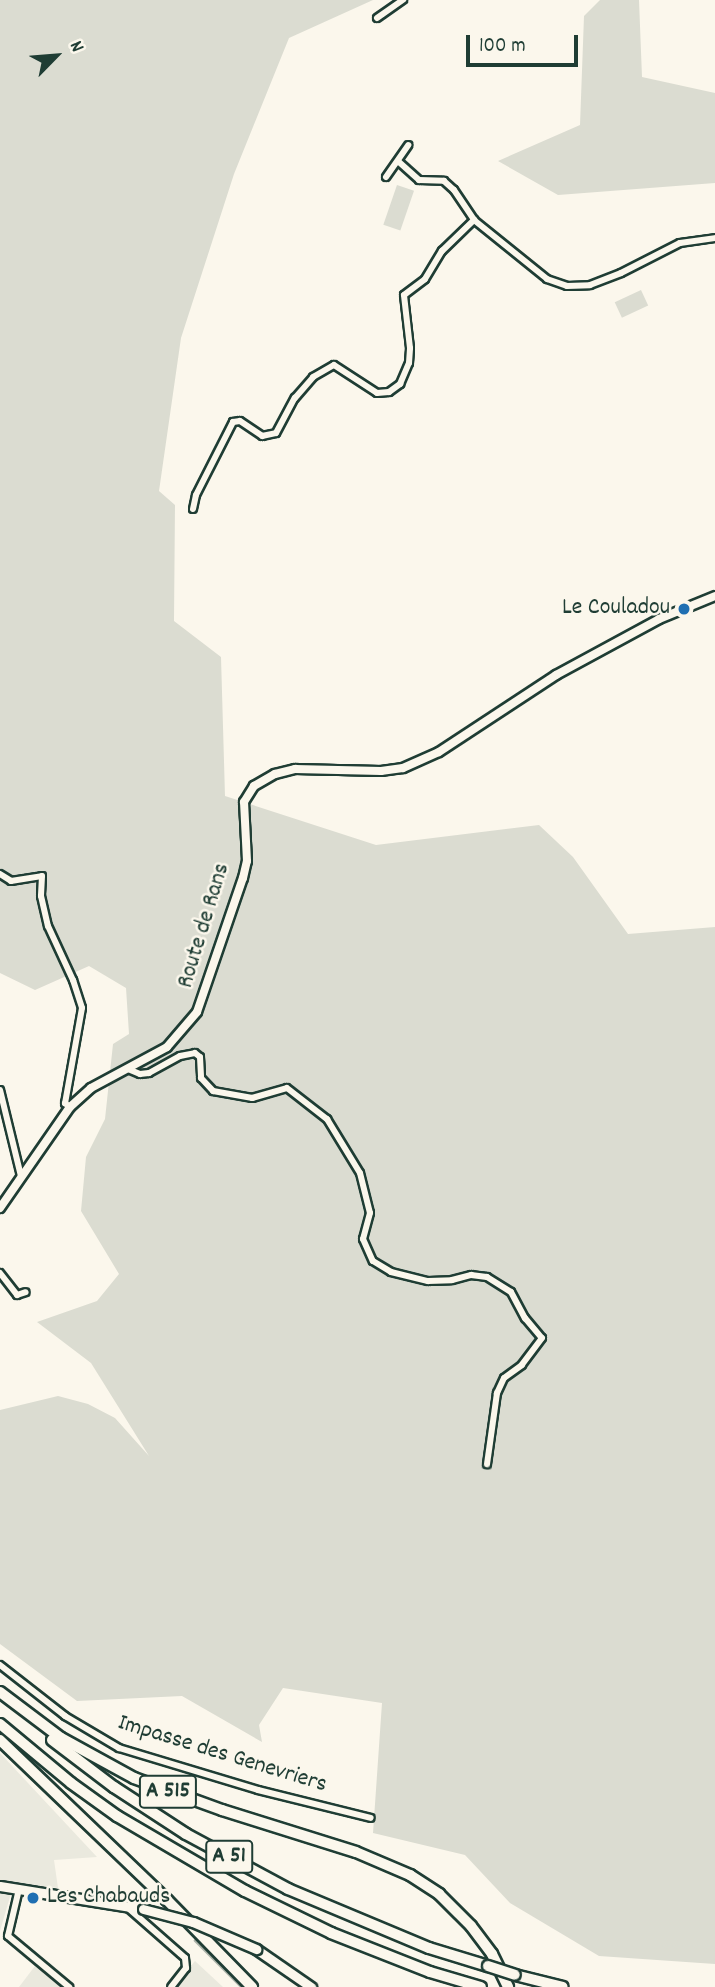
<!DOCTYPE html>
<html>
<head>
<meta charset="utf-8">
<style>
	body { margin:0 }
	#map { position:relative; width:715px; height:1987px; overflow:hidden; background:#fbf7ec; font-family:Dekko,sans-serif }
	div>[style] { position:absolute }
	.built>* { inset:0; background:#eae9de }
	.green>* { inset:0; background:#dbdcd1; transform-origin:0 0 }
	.stream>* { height:2.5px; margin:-1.25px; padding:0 1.25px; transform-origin:1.25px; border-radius:1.25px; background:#adb4aa }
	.roads { filter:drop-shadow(2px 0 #1f3d34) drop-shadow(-2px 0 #1f3d34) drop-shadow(0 2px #1f3d34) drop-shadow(0 -2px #1f3d34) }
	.minor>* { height:6px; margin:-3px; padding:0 3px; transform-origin:3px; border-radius:3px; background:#fbf7ec }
	.tertiary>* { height:8px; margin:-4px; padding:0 4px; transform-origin:4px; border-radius:4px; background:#fbf7ec }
	.secondary>* { height:9px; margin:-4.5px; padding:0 4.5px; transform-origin:4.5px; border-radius:4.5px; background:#fbf7ec }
	.motorway>* { height:10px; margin:-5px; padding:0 5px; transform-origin:5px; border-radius:5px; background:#fbf7ec }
	.bridges { filter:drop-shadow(2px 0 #1f3d34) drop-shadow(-2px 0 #1f3d34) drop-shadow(0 2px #1f3d34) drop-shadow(0 -2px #1f3d34) }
	.secondary-bridge>* { height:9px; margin:-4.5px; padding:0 4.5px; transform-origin:4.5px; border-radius:4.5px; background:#fbf7ec }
	.motorway-bridge>* { height:10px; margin:-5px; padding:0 5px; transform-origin:5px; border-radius:5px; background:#fbf7ec }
	.dots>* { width:19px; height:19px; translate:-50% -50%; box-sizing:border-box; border:4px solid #fbf7ec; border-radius:50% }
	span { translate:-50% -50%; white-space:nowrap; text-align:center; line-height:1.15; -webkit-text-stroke:5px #fbf7ec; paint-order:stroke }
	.shield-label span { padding:2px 5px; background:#fbf7ec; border:2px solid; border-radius:5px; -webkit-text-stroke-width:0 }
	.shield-label { font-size:23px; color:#1f3d34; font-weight:700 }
	.poi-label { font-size:24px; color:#1f3d34 }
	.right { translate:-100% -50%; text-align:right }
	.left { translate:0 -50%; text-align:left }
	.street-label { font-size:24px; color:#1f3d34 }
	.north { position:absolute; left:21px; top:21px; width:70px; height:70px; -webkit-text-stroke:5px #fbf7ec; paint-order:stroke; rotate:65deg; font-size:19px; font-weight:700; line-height:28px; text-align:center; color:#1f3d34 }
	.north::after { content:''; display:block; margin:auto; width:24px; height:32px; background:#1f3d34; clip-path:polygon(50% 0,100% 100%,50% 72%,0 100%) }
	.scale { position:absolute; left:466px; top:35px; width:112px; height:32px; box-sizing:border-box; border:4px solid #1f3d34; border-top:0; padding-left:9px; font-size:21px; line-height:24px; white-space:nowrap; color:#1f3d34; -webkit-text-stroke:5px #fbf7ec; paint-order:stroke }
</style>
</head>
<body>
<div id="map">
	<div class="built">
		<div style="clip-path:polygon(0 1753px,97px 1857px,54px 1860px,58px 1888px,14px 1883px,0 1931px)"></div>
		<div style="clip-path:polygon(195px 1961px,223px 1987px,174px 1987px)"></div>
		<div style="clip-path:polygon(35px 1966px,60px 1987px,19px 1987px)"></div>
	</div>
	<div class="green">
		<div style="clip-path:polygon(0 0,373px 0,289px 38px,234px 174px,181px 338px,159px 491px,175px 505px,174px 621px,221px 657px,225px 796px,376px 845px,539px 825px,573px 857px,628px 934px,715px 927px,715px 1964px,599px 1956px,510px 1903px,465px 1855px,373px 1833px,382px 1703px,283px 1688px,259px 1725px,262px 1742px,182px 1696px,77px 1701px,0 1644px,0 1410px,58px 1396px,88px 1404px,115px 1418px,149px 1456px,91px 1363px,37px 1322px,97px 1301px,119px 1274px,81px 1211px,86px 1157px,105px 1119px,113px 1044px,129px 1034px,126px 988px,89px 966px,35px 990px,0 973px)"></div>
		<div style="clip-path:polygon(600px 0,639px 0,642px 77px,715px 93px,715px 183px,558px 195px,498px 161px,580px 125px,584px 16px)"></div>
		<div style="left:397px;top:185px;width:18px;height:42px;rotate:19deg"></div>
		<div style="left:641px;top:290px;width:17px;height:29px;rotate:65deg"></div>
	</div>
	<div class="stream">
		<div style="left:195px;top:1940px;width:66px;rotate:45deg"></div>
	</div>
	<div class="roads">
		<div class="minor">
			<div style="left:377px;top:18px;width:32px;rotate:-35deg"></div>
			<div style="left:399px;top:162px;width:27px;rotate:42deg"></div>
			<div style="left:419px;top:180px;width:25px;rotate:2deg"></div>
			<div style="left:444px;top:181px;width:13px;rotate:42deg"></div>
			<div style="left:454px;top:190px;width:36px;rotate:56deg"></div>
			<div style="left:474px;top:220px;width:94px;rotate:38.9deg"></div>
			<div style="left:547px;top:279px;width:21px;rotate:19deg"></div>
			<div style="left:567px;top:286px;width:23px;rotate:-2deg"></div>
			<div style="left:590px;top:285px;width:33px;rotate:-21deg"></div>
			<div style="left:621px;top:273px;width:66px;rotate:-27deg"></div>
			<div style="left:680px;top:243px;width:35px;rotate:-8deg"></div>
			<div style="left:386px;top:177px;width:39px;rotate:-55deg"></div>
			<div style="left:193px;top:509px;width:14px;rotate:-78deg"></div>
			<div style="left:196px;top:495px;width:82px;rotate:-63.1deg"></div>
			<div style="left:233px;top:422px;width:7px;rotate:-8deg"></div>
			<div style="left:240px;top:421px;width:27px;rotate:34deg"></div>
			<div style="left:262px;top:436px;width:14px;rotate:-12deg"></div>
			<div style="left:276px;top:433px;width:40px;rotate:-62deg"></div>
			<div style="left:295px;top:398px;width:28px;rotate:-49deg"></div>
			<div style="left:313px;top:377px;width:24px;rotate:-30deg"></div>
			<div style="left:334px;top:365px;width:51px;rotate:33.1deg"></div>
			<div style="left:377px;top:393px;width:12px;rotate:-5deg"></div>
			<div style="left:389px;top:392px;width:14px;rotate:-36deg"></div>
			<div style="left:400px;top:384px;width:23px;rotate:-67deg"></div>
			<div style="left:409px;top:363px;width:15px;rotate:-86deg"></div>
			<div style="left:410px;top:348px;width:53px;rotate:-96.5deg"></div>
			<div style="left:404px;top:295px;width:26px;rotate:-37deg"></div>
			<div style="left:425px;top:279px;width:33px;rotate:-59deg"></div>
			<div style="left:442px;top:251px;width:45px;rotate:-44.1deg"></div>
			<div style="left:0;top:874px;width:13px;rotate:32deg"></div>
			<div style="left:11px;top:881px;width:31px;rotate:-9deg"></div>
			<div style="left:42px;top:876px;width:20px;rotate:93deg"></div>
			<div style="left:41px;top:896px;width:31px;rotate:77deg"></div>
			<div style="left:48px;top:926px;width:60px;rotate:65.2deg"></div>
			<div style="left:73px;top:980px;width:29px;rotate:72deg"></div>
			<div style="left:82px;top:1008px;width:97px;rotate:100.1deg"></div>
			<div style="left:65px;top:1103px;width:6px;rotate:39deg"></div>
			<div style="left:128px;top:1069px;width:13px;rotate:23deg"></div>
			<div style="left:140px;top:1074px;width:9px;rotate:-6deg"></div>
			<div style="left:149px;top:1073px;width:35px;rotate:-29deg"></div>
			<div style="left:180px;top:1056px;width:15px;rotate:-11deg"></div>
			<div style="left:195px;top:1053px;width:6px;rotate:39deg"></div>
			<div style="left:200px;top:1057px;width:21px;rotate:87deg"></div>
			<div style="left:201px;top:1078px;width:18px;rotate:47deg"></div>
			<div style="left:213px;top:1091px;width:40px;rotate:10deg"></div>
			<div style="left:252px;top:1098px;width:36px;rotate:-16deg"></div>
			<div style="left:287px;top:1088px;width:51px;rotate:37.8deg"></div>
			<div style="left:327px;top:1119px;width:63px;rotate:58.6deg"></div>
			<div style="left:360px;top:1173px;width:41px;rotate:76deg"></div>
			<div style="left:370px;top:1213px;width:27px;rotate:105deg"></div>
			<div style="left:363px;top:1239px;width:24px;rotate:66deg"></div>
			<div style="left:373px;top:1261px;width:21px;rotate:31deg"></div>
			<div style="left:391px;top:1272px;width:38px;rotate:14deg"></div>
			<div style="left:428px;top:1281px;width:24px;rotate:-2deg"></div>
			<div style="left:452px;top:1280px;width:20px;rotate:-15deg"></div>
			<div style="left:471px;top:1275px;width:16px;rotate:7deg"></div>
			<div style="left:487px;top:1277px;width:28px;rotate:32deg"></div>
			<div style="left:511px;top:1292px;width:30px;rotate:62deg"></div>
			<div style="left:525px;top:1318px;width:26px;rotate:50deg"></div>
			<div style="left:542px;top:1338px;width:34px;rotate:127deg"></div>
			<div style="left:522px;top:1365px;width:22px;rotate:144deg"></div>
			<div style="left:504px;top:1378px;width:17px;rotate:115deg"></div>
			<div style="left:497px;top:1393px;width:72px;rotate:98deg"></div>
			<div style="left:0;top:1090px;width:89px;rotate:76.3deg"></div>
			<div style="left:0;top:1273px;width:28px;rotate:52deg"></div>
			<div style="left:17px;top:1295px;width:9px;rotate:-18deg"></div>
			<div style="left:0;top:1665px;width:83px;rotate:38.1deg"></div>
			<div style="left:65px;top:1716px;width:63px;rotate:30.7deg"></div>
			<div style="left:119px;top:1748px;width:145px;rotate:16.8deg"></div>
			<div style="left:258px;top:1790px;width:116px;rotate:13.9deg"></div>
			<div style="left:19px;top:1889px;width:48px;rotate:103.2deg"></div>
			<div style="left:8px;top:1936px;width:80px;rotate:39.9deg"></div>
			<div style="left:127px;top:1907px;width:77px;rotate:41.3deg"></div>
			<div style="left:185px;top:1958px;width:10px;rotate:84deg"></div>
			<div style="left:186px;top:1968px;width:24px;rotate:128deg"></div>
		</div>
		<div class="tertiary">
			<div style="left:0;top:1208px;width:123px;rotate:-55.3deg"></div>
			<div style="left:70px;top:1107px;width:28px;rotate:-42deg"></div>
			<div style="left:91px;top:1088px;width:86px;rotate:-28.3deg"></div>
			<div style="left:167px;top:1047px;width:46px;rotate:-49.4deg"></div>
			<div style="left:197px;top:1012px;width:142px;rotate:-71.1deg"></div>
			<div style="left:243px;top:878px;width:17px;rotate:-77deg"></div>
			<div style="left:247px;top:861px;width:59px;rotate:-92.9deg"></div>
			<div style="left:244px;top:802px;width:19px;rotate:-58deg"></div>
			<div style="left:254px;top:786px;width:24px;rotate:-30deg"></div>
			<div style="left:275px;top:774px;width:21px;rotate:-14deg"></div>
			<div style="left:295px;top:769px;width:86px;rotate:1.3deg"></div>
			<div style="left:381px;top:771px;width:22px;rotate:-8deg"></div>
			<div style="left:403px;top:768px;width:39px;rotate:-24deg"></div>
			<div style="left:439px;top:752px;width:140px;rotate:-33.3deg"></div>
			<div style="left:556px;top:675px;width:117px;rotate:-28.5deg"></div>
			<div style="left:659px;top:619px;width:61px;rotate:-22.3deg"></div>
		</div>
		<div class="secondary">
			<div style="left:0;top:1886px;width:145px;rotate:9.1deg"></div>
			<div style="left:256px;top:1949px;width:67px;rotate:34.6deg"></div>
		</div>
		<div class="motorway">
			<div style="left:0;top:1692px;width:76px;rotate:37deg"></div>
			<div style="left:61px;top:1738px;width:83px;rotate:28.7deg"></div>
			<div style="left:134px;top:1778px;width:94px;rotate:20deg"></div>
			<div style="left:222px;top:1810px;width:140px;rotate:17.4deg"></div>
			<div style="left:356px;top:1852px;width:59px;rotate:23.1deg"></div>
			<div style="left:410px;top:1875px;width:35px;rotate:33deg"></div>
			<div style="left:439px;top:1894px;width:45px;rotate:45deg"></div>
			<div style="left:471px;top:1926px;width:35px;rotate:53deg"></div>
			<div style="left:492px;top:1954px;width:37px;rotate:64deg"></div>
			<div style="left:0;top:1724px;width:92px;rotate:39.7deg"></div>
			<div style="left:71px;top:1783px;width:57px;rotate:35.7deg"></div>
			<div style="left:117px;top:1816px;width:148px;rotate:30.4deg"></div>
			<div style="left:245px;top:1891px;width:96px;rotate:26deg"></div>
			<div style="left:331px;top:1933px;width:106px;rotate:21.5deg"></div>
			<div style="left:430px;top:1972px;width:53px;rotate:16.4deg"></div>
			<div style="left:0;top:1740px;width:231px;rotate:43.8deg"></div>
			<div style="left:167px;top:1900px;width:122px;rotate:45.7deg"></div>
			<div style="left:52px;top:1740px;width:78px;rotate:37.2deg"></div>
			<div style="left:114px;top:1787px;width:86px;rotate:33.1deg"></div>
			<div style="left:186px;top:1834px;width:116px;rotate:28.3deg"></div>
			<div style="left:288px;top:1889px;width:153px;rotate:22.7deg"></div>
			<div style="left:429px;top:1948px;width:62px;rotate:17deg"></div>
			<div style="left:515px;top:1975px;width:49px;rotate:14deg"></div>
		</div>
	</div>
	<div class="bridges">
		<div class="secondary-bridge">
			<div style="left:143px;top:1909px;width:52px;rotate:14.6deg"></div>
			<div style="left:193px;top:1922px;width:69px;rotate:23.2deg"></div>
		</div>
		<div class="motorway-bridge">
			<div style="left:488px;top:1966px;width:28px;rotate:18deg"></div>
		</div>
	</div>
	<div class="dots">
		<div style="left:684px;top:609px;background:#1f6fb2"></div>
		<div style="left:33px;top:1898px;background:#1f6fb2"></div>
	</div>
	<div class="shield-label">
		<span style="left:168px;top:1792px">A 515</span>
		<span style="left:229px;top:1857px">A 51</span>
	</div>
	<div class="poi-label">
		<span class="right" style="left:670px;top:609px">Le Couladou</span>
		<span class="left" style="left:47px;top:1898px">Les Chabauds</span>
	</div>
	<div class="street-label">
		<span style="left:205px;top:926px;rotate:-73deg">Route de Rans</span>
		<span style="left:222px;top:1755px;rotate:17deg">Impasse des Genevriers</span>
	</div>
	<div class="north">N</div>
	<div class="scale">100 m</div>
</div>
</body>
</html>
